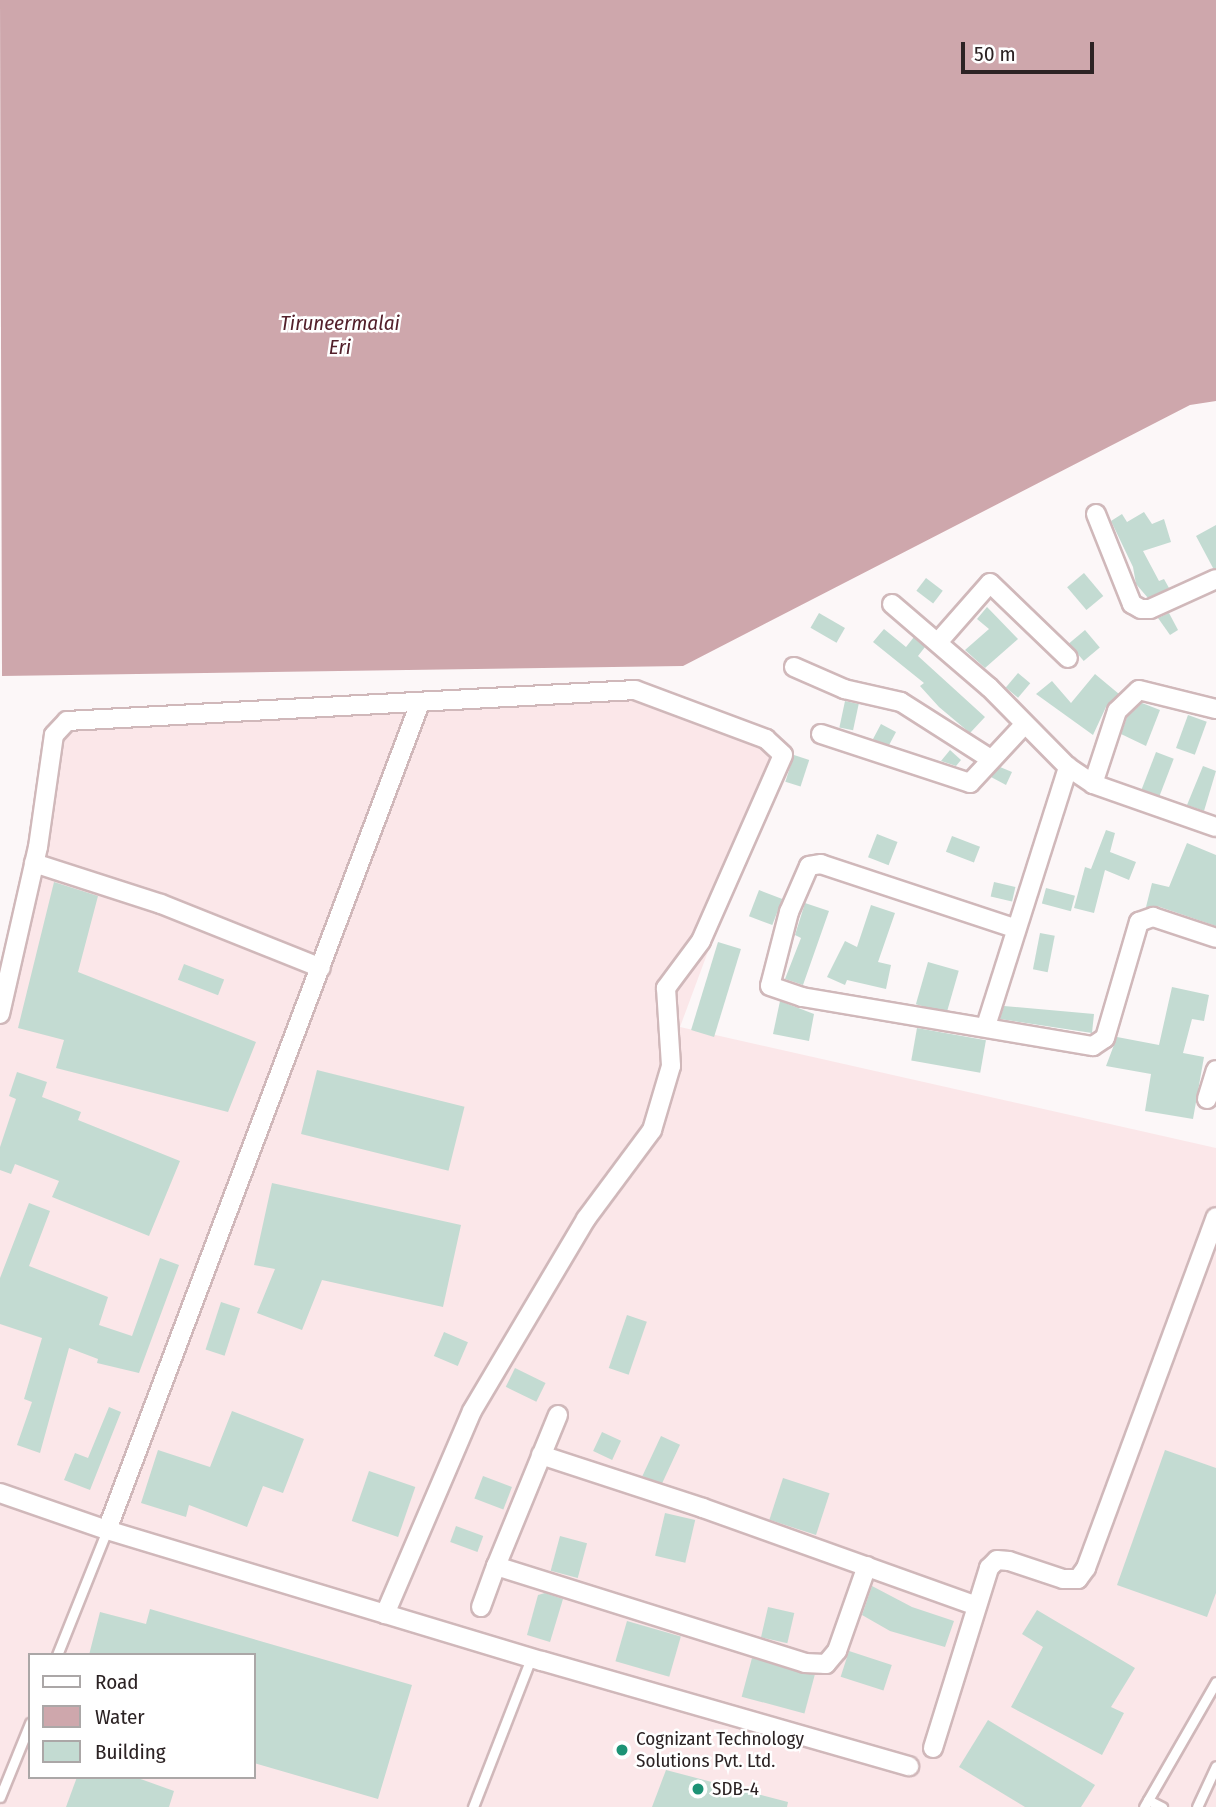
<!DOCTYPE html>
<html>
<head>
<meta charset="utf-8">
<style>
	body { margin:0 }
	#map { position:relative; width:1216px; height:1807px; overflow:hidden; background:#fcf7f8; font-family:"Fira Sans Condensed",sans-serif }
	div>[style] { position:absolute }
	.built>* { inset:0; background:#fbe7e9 }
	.water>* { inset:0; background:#cea7ac }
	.building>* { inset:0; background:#c3dbd2; transform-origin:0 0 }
	.roads { filter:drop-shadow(2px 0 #d0b8ba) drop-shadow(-2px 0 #d0b8ba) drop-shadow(0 2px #d0b8ba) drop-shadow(0 -2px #d0b8ba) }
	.lane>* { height:9px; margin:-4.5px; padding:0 4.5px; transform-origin:4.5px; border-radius:4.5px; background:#fff }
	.street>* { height:18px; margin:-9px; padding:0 9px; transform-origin:9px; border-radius:9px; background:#fff }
	.dots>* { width:19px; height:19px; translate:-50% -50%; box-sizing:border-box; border:4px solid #fff; border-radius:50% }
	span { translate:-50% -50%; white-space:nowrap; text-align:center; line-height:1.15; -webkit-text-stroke:5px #fff; paint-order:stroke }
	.poi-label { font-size:19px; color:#2c2324 }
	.left { translate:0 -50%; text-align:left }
	.water-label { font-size:21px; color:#53202b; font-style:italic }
	.legend { position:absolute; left:28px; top:1653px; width:228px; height:126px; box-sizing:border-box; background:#fff; border:2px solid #aba7a7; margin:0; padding:9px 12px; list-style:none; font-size:21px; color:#2c2324 }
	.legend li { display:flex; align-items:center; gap:14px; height:35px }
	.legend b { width:35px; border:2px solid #aba7a7 }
	.scale { position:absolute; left:961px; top:42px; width:133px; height:32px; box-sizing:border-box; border:4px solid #2c2324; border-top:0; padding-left:9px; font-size:21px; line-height:24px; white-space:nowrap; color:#2c2324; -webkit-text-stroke:5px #fff; paint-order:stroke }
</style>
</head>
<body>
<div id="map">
	<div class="built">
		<div style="clip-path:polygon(evenodd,643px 699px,785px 744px,680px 1027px,1216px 1148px,1216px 1807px,0 1807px,0 999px,54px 724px,643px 699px,30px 1655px,254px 1655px,254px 1777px,30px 1777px,30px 1655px)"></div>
	</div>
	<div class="water">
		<div style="clip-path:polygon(0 0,1216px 0,1216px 401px,1190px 405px,683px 666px,2px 676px)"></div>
	</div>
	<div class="building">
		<div style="clip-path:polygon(1144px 512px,1152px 524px,1164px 519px,1171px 542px,1143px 551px,1159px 581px,1164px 579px,1169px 588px,1148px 598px,1136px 584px,1133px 567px,1111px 521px,1122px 514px,1127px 522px)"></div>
		<div style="clip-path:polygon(1216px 525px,1216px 568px,1213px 568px,1196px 536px)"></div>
		<div style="left:1084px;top:573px;width:30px;height:22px;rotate:50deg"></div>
		<div style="left:926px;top:578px;width:21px;height:16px;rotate:37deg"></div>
		<div style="clip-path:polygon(987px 607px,1018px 639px,985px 668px,965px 650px,989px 629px,977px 619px)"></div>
		<div style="left:819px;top:613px;width:30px;height:17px;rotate:30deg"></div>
		<div style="clip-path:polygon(1169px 613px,1178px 630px,1170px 635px,1158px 618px)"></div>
		<div style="clip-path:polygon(884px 629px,906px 647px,914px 637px,925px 647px,918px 656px,985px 717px,970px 733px,939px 707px,920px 686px,924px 683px,873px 642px)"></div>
		<div style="left:1085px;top:630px;width:23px;height:21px;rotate:50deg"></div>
		<div style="left:1018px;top:673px;width:16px;height:19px;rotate:40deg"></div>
		<div style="clip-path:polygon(1095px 674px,1119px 694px,1106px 707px,1093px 735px,1036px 694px,1052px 681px,1071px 703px)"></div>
		<div style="left:845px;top:701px;width:14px;height:27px;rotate:12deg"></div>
		<div style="clip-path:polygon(1142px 703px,1160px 710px,1146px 746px,1121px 734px,1127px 717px)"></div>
		<div style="left:1188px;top:715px;width:20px;height:35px;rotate:20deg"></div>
		<div style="left:881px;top:724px;width:17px;height:17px;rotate:28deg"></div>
		<div style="clip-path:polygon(950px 750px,961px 760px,956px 766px,941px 761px)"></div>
		<div style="left:1156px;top:752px;width:19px;height:40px;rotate:21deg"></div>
		<div style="left:794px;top:755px;width:16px;height:28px;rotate:18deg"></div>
		<div style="clip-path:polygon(1203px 766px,1216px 771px,1204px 811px,1187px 805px)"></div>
		<div style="clip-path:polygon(1000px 767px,1012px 772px,1006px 785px,991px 777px)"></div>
		<div style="clip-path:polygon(1106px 830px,1115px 833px,1110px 852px,1136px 862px,1129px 880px,1105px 870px,1094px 913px,1074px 908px,1085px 867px,1091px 869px)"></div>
		<div style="left:877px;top:834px;width:22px;height:25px;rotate:21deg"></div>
		<div style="left:952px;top:836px;width:30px;height:17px;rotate:21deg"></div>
		<div style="clip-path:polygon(1187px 843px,1216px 855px,1216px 926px,1157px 906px,1146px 907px,1152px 883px,1169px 887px)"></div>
		<div style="clip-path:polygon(54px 882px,98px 896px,78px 972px,256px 1042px,228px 1112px,56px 1068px,64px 1040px,18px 1028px)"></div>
		<div style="left:994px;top:882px;width:22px;height:15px;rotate:13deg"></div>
		<div style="left:1046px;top:888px;width:30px;height:16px;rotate:15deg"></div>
		<div style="left:759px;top:890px;width:25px;height:28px;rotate:21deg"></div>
		<div style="clip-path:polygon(805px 903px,829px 911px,803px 985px,785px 979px,801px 938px,795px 935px)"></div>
		<div style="clip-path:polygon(871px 905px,895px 913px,878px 962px,891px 965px,886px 989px,847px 980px,845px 985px,827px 977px,845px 941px,857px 947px)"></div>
		<div style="left:1040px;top:933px;width:15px;height:37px;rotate:11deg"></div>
		<div style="left:718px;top:942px;width:24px;height:92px;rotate:17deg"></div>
		<div style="left:928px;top:962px;width:32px;height:44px;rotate:16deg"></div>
		<div style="left:184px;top:964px;width:43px;height:17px;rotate:21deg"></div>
		<div style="clip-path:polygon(1172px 987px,1209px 995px,1204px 1021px,1192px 1019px,1183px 1053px,1204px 1057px,1193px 1119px,1145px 1111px,1151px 1074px,1106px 1066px,1117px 1037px,1159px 1045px)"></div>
		<div style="clip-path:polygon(780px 1001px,814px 1014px,809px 1041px,773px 1034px)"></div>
		<div style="clip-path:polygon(1004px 1006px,1094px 1014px,1092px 1033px,1000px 1019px)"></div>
		<div style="left:917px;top:1028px;width:70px;height:33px;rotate:10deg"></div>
		<div style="left:317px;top:1070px;width:152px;height:66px;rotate:14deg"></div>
		<div style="clip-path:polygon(17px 1072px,47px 1082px,42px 1097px,81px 1112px,78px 1120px,180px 1161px,149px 1236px,52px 1197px,59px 1181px,15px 1164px,11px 1174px,0 1170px,0 1147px,16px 1099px,9px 1096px)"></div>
		<div style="clip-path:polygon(272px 1183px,461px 1225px,443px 1307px,322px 1280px,302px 1330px,257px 1313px,275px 1269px,254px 1265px)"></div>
		<div style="clip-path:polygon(29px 1203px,50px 1211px,29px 1266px,108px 1297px,99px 1325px,132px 1336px,160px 1258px,179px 1265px,139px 1373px,97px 1363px,98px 1359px,69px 1348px,40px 1453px,17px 1445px,32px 1402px,24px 1399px,42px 1338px,0 1324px,0 1278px)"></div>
		<div style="left:221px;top:1302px;width:20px;height:50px;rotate:18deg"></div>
		<div style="left:627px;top:1315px;width:21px;height:56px;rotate:19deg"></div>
		<div style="left:444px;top:1332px;width:26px;height:26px;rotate:23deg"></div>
		<div style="left:515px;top:1368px;width:34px;height:21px;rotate:26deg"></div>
		<div style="clip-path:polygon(109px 1407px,121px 1412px,90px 1490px,64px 1480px,75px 1453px,88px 1458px)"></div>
		<div style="clip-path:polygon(232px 1411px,304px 1439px,283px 1493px,263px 1486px,247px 1527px,189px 1505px,186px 1517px,141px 1503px,158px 1450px,210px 1467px)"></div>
		<div style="left:602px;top:1432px;width:21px;height:21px;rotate:25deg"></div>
		<div style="left:661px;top:1436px;width:21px;height:44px;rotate:25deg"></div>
		<div style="clip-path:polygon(1165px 1450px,1216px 1468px,1216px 1593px,1207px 1617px,1117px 1585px)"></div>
		<div style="left:369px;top:1471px;width:49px;height:53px;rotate:19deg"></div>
		<div style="left:483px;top:1476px;width:31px;height:24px;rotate:21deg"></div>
		<div style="left:783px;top:1478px;width:49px;height:44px;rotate:18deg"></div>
		<div style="left:665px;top:1513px;width:31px;height:44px;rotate:13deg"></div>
		<div style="left:456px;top:1526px;width:29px;height:17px;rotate:20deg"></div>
		<div style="left:560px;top:1536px;width:28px;height:36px;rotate:15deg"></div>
		<div style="clip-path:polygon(872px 1586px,912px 1607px,954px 1621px,945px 1647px,890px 1631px,862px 1615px)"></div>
		<div style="clip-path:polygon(545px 1593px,563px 1599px,550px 1642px,527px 1635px,538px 1595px)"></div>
		<div style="left:768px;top:1607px;width:27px;height:31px;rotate:13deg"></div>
		<div style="clip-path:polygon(150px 1609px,412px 1685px,378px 1799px,254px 1763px,254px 1655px,89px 1655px,100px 1612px,146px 1624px)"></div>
		<div style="clip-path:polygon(1037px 1610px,1135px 1668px,1111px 1707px,1124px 1713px,1102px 1755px,1011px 1707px,1043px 1647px,1022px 1634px)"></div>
		<div style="left:627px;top:1621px;width:56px;height:42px;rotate:16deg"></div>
		<div style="left:849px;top:1651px;width:45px;height:27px;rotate:18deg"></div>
		<div style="left:752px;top:1658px;width:65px;height:40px;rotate:15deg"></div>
		<div style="clip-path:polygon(988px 1720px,1095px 1785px,1081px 1807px,1025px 1807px,959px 1767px)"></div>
		<div style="clip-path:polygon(666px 1770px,788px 1802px,787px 1807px,652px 1807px)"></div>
		<div style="clip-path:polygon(77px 1777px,135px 1777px,174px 1791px,169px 1807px,66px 1807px)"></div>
	</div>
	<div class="roads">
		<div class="lane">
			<div style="left:57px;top:1655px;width:135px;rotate:-68.2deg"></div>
			<div style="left:0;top:1797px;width:80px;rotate:-67.9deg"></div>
			<div style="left:1148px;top:1800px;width:16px;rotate:27deg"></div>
			<div style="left:473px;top:1807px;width:160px;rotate:-68.7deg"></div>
			<div style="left:1144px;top:1807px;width:144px;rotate:-60.1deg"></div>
			<div style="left:1197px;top:1807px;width:45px;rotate:-65.1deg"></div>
		</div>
		<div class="street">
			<div style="left:1096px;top:514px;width:97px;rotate:68.2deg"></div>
			<div style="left:1132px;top:604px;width:10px;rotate:29deg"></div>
			<div style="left:1141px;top:609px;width:9px"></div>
			<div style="left:1150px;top:609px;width:72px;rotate:-24.4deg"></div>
			<div style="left:892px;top:604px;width:128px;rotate:40.6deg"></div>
			<div style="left:989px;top:687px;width:112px;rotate:45.4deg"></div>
			<div style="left:1068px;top:767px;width:30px;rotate:34deg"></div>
			<div style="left:1093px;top:784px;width:130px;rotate:19.3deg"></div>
			<div style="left:939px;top:641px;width:77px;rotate:-48.7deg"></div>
			<div style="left:990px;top:583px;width:108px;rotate:43.9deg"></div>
			<div style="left:794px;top:667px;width:55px;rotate:23.7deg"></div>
			<div style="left:844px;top:689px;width:58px;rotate:12.8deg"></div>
			<div style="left:901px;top:702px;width:104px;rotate:32.5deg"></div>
			<div style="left:821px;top:734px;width:157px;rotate:18.2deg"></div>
			<div style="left:970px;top:783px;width:78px;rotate:-47.1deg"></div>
			<div style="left:1093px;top:784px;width:77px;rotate:-71.8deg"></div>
			<div style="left:1117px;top:711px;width:30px;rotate:-44deg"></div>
			<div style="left:1139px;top:690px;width:79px;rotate:13.9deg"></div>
			<div style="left:34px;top:863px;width:133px;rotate:17.9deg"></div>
			<div style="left:161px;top:904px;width:172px;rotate:21.8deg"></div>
			<div style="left:1014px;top:928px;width:203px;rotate:-161.7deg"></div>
			<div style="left:821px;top:864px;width:12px;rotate:171deg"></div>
			<div style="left:809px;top:866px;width:50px;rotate:113.5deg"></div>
			<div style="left:789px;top:912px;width:76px;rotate:104.4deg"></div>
			<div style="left:770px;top:986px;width:34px;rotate:19deg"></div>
			<div style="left:802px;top:997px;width:295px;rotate:9.6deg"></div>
			<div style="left:1093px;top:1046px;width:14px;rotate:-34deg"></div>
			<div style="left:1105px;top:1038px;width:121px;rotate:-73.7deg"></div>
			<div style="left:1139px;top:922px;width:15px;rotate:-20deg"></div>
			<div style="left:1153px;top:917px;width:66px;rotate:18.4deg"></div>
			<div style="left:0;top:1014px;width:171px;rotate:-77.2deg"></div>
			<div style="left:38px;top:847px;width:113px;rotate:-81.9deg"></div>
			<div style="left:54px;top:735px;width:19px;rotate:-47deg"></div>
			<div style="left:67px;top:721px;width:569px;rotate:-3.12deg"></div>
			<div style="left:635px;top:690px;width:140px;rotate:20.5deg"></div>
			<div style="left:766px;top:739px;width:23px;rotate:43deg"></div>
			<div style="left:783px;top:755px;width:203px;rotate:113.8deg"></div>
			<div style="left:701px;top:941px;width:59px;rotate:126.7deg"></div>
			<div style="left:666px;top:988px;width:78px;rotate:86.3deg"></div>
			<div style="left:671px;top:1066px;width:67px;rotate:106.5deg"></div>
			<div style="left:652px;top:1130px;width:111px;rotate:126.6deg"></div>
			<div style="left:586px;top:1219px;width:223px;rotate:120.7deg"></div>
			<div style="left:472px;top:1411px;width:221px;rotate:113.2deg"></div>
			<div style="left:986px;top:1026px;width:272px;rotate:-72.4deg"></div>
			<div style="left:1207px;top:1099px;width:30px;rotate:-73deg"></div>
			<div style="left:558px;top:1415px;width:163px;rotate:112.3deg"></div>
			<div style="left:496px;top:1566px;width:324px;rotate:17.4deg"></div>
			<div style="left:805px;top:1663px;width:21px;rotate:3deg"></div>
			<div style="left:826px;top:1664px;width:17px;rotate:-50deg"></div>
			<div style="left:837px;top:1651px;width:90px;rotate:-70.6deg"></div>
			<div style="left:541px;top:1455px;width:170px;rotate:18.1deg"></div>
			<div style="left:703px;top:1508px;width:290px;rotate:19.7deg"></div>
			<div style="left:0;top:1493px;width:113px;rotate:19.1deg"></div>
			<div style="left:107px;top:1530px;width:454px;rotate:16.8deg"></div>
			<div style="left:542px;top:1661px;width:382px;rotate:16deg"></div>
			<div style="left:107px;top:1530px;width:884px;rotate:-69.27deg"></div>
			<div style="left:481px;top:1607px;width:44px;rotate:-69.9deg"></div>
			<div style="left:933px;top:1748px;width:189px;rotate:-72.7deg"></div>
			<div style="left:989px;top:1568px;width:11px;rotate:-45deg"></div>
			<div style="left:997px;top:1560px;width:12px;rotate:5deg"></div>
			<div style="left:1009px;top:1561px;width:57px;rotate:18.4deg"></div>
			<div style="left:1063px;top:1579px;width:15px"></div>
			<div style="left:1078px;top:1579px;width:14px;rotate:-54deg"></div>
			<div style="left:1086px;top:1568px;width:374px;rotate:-69.7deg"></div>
		</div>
	</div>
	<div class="dots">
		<div style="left:622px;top:1750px;background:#1d9275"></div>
		<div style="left:698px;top:1789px;background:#1d9275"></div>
	</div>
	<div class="poi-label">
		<span class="left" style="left:636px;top:1750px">Cognizant Technology<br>Solutions Pvt. Ltd.</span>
		<span class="left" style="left:712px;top:1789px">SDB-4</span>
	</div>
	<div class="water-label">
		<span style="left:340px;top:335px">Tiruneermalai<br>Eri</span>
	</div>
	<ul class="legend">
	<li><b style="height:9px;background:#fff"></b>Road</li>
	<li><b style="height:19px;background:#cea7ac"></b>Water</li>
	<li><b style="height:19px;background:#c3dbd2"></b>Building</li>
	</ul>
	<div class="scale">50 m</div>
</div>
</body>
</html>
